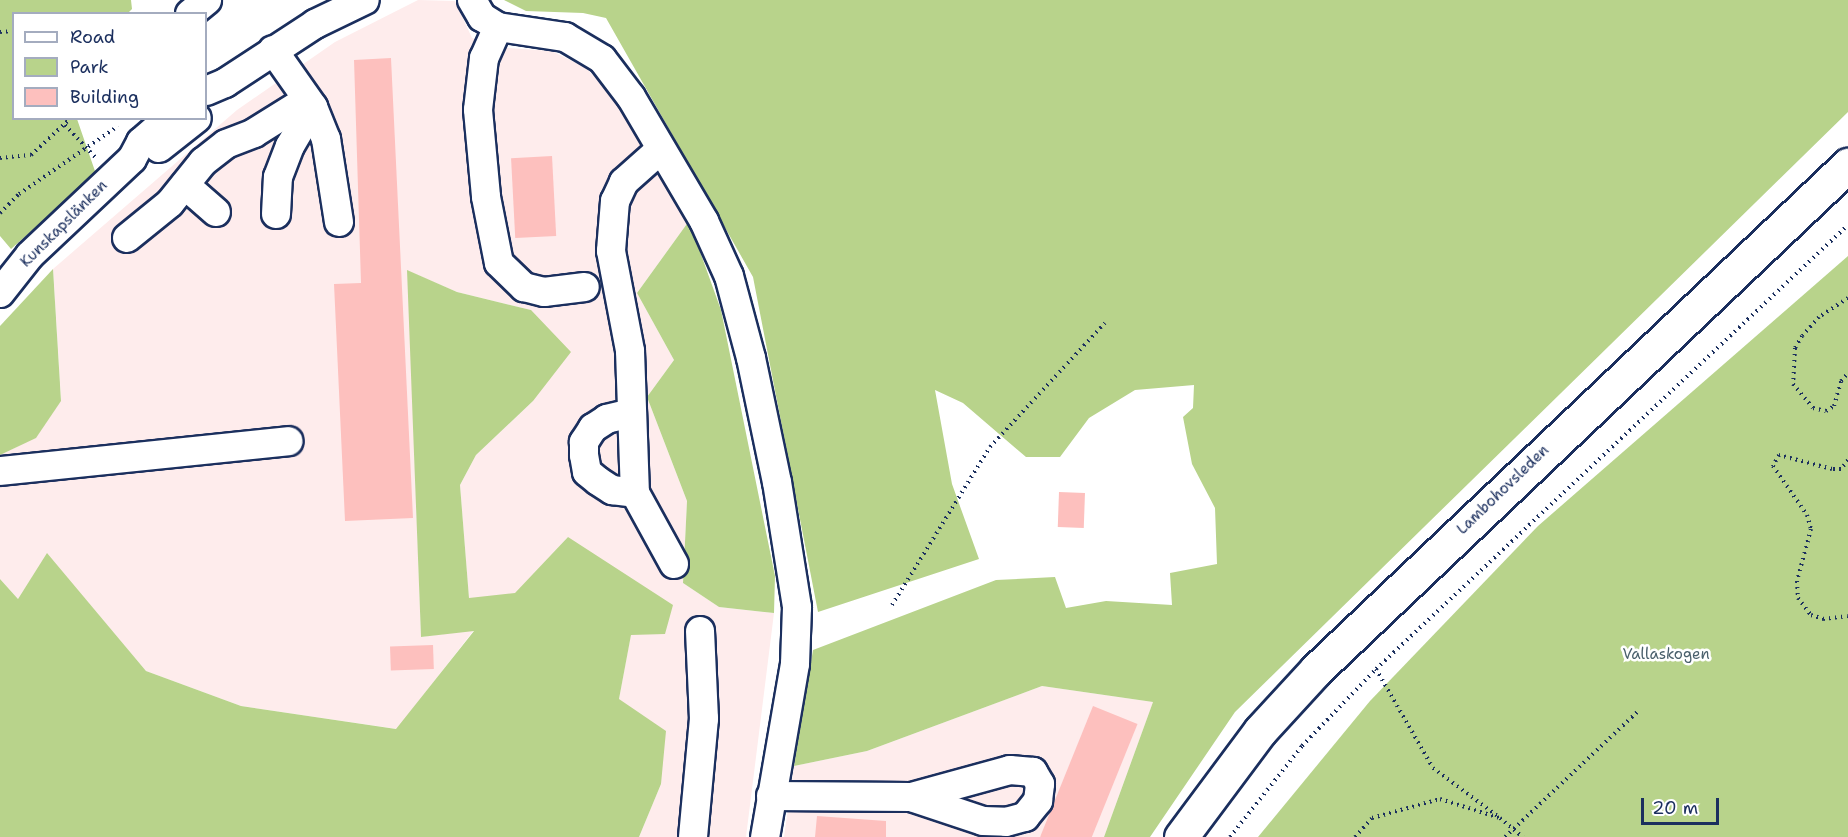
<!DOCTYPE html>
<html>
<head>
<meta charset="utf-8">
<style>
	body { margin:0 }
	#map { position:relative; width:1848px; height:837px; overflow:hidden; background:#fff; font-family:"Shantell Sans",sans-serif }
	div>[style] { position:absolute }
	.built>* { inset:0; background:#feecec }
	.green>* { inset:0; background:#b8d38b }
	.building>* { inset:0; background:#fdc0be; transform-origin:0 0 }
	.path>* { height:4px; margin-top:-2px; transform-origin:0; background:repeating-linear-gradient(90deg,#1b2f5e 0 1.5px,transparent 0 6px) }
	.roads { filter:drop-shadow(2px 0 #1b2f5e) drop-shadow(-2px 0 #1b2f5e) drop-shadow(0 2px #1b2f5e) drop-shadow(0 -2px #1b2f5e) }
	.minor>* { height:28px; margin:-14px; padding:0 14px; transform-origin:14px; border-radius:14px; background:#fff }
	.major>* { height:33px; margin:-16.5px; padding:0 16.5px; transform-origin:16.5px; border-radius:16.5px; background:#fff }
	span { translate:-50% -50%; white-space:nowrap; text-align:center; line-height:1.15; -webkit-text-stroke:5px #fff; paint-order:stroke }
	.street-label { font-size:15px; color:#1b2f5e }
	.park-label { font-size:15px; color:#4a606c }
	.legend { position:absolute; left:12px; top:12px; width:195px; height:108px; box-sizing:border-box; background:#fff; border:2px solid #a4acbf; margin:0; padding:8px 10px; list-style:none; font-size:18px; color:#1b2f5e }
	.legend li { display:flex; align-items:center; gap:12px; height:30px }
	.legend b { width:30px; border:2px solid #a4acbf }
	.scale { position:absolute; left:1641px; top:798px; width:78px; height:27px; box-sizing:border-box; border:3px solid #1b2f5e; border-top:0; padding-left:8px; font-size:18px; line-height:21px; white-space:nowrap; color:#1b2f5e; -webkit-text-stroke:4px #fff; paint-order:stroke }
</style>
</head>
<body>
<div id="map">
	<div class="built">
		<div style="clip-path:polygon(418px 0,455px 1px,472px 38px,495px 47px,552px 51px,586px 68px,615px 99px,689px 221px,637px 293px,674px 360px,647px 397px,687px 501px,683px 583px,719px 607px,774px 613px,746px 837px,639px 837px,661px 784px,619px 699px,631px 634px,568px 537px,515px 594px,469px 599px,460px 485px,476px 455px,533px 401px,531px 310px,457px 292px,408px 271px,421px 637px,474px 630px,397px 729px,241px 706px,146px 671px,47px 554px,18px 599px,0 579px,0 455px,36px 437px,61px 400px,53px 269px,237px 110px,335px 42px)"></div>
		<div style="clip-path:polygon(1042px 686px,1153px 702px,1104px 837px,784px 837px,794px 766px,867px 751px)"></div>
	</div>
	<div class="green">
		<div style="clip-path:polygon(0 0,131px 0,132px 9px,128px 13px,14px 14px,14px 118px,77px 119px,96px 174px,11px 249px,0 236px)"></div>
		<div style="clip-path:polygon(504px 0,1848px 0,1848px 112px,1235px 712px,1150px 837px,1104px 837px,1153px 702px,1042px 686px,867px 751px,794px 766px,813px 650px,996px 580px,1055px 577px,1066px 608px,1106px 601px,1172px 605px,1170px 573px,1217px 564px,1215px 508px,1192px 464px,1183px 417px,1193px 408px,1194px 385px,1135px 390px,1089px 418px,1060px 457px,1026px 457px,963px 403px,935px 390px,952px 484px,979px 559px,818px 612px,753px 277px,606px 18px,583px 13px,526px 11px)"></div>
		<div style="clip-path:polygon(689px 221px,721px 310px,775px 576px,774px 613px,719px 607px,683px 583px,687px 501px,647px 397px,674px 360px,637px 293px)"></div>
		<div style="clip-path:polygon(1848px 256px,1848px 837px,1258px 837px,1370px 701px,1538px 526px)"></div>
		<div style="clip-path:polygon(53px 269px,61px 401px,36px 438px,0 455px,0 326px)"></div>
		<div style="clip-path:polygon(407px 270px,457px 292px,531px 310px,571px 352px,533px 401px,476px 455px,460px 485px,469px 598px,515px 593px,568px 537px,673px 605px,665px 634px,631px 635px,619px 699px,666px 731px,661px 784px,639px 837px,0 837px,0 579px,18px 599px,47px 553px,146px 671px,241px 706px,396px 729px,474px 631px,421px 637px)"></div>
	</div>
	<div class="building">
		<div style="clip-path:polygon(391px 58px,413px 518px,345px 521px,334px 284px,361px 283px,354px 60px)"></div>
		<div style="left:552px;top:156px;width:80px;height:41px;rotate:87deg"></div>
		<div style="left:1059px;top:492px;width:26px;height:35px;rotate:2deg"></div>
		<div style="left:433px;top:645px;width:24px;height:43px;rotate:88deg"></div>
		<div style="left:1093px;top:706px;width:48px;height:141px;rotate:22deg"></div>
		<div style="clip-path:polygon(817px 816px,886px 821px,886px 837px,815px 837px)"></div>
	</div>
	<div class="path">
		<div style="left:125px;top:14px;width:19px"></div>
		<div style="left:0;top:32px;width:14px;rotate:-4deg"></div>
		<div style="left:65px;top:125px;width:44px;rotate:46.8deg"></div>
		<div style="left:0;top:158px;width:31px;rotate:-6deg"></div>
		<div style="left:31px;top:155px;width:54px;rotate:-42.8deg"></div>
		<div style="left:0;top:213px;width:27px;rotate:-45deg"></div>
		<div style="left:19px;top:194px;width:120px;rotate:-34.5deg"></div>
		<div style="left:1848px;top:298px;width:35px;rotate:147deg"></div>
		<div style="left:1819px;top:317px;width:25px;rotate:132deg"></div>
		<div style="left:1802px;top:336px;width:14px;rotate:120deg"></div>
		<div style="left:1795px;top:348px;width:36px;rotate:93deg"></div>
		<div style="left:1793px;top:384px;width:31px;rotate:50deg"></div>
		<div style="left:1813px;top:408px;width:13px;rotate:13deg"></div>
		<div style="left:1826px;top:411px;width:9px;rotate:-32deg"></div>
		<div style="left:1834px;top:406px;width:26px;rotate:-74deg"></div>
		<div style="left:1841px;top:381px;width:11px;rotate:-49deg"></div>
		<div style="left:1848px;top:460px;width:11px;rotate:128deg"></div>
		<div style="left:1841px;top:469px;width:9px;rotate:180deg"></div>
		<div style="left:1832px;top:469px;width:55px;rotate:-165.2deg"></div>
		<div style="left:1779px;top:455px;width:13px;rotate:119deg"></div>
		<div style="left:1773px;top:466px;width:60px;rotate:55.2deg"></div>
		<div style="left:1807px;top:515px;width:15px;rotate:74deg"></div>
		<div style="left:1811px;top:529px;width:54px;rotate:105.1deg"></div>
		<div style="left:1797px;top:581px;width:17px;rotate:87deg"></div>
		<div style="left:1798px;top:598px;width:21px;rotate:53deg"></div>
		<div style="left:1811px;top:615px;width:13px;rotate:18deg"></div>
		<div style="left:1823px;top:619px;width:25px;rotate:-7deg"></div>
		<div style="left:892px;top:605px;width:186px;rotate:-58.2deg"></div>
		<div style="left:990px;top:447px;width:169px;rotate:-47.2deg"></div>
		<div style="left:1376px;top:669px;width:114px;rotate:60.1deg"></div>
		<div style="left:1433px;top:768px;width:84px;rotate:36.7deg"></div>
		<div style="left:1230px;top:837px;width:116px;rotate:-51.6deg"></div>
		<div style="left:1302px;top:746px;width:107px;rotate:-46.1deg"></div>
		<div style="left:1376px;top:669px;width:648px;rotate:-43.25deg"></div>
		<div style="left:1355px;top:837px;width:25px;rotate:-48deg"></div>
		<div style="left:1372px;top:818px;width:71px;rotate:-15.6deg"></div>
		<div style="left:1440px;top:799px;width:63px;rotate:17.6deg"></div>
		<div style="left:1500px;top:818px;width:30px;rotate:40deg"></div>
		<div style="left:1505px;top:837px;width:182px;rotate:-43.4deg"></div>
	</div>
	<div class="roads">
		<div class="minor">
			<div style="left:472px;top:0;width:20px;rotate:60deg"></div>
			<div style="left:482px;top:17px;width:19px;rotate:32deg"></div>
			<div style="left:498px;top:27px;width:68px;rotate:8.5deg"></div>
			<div style="left:565px;top:37px;width:43px;rotate:30.7deg"></div>
			<div style="left:602px;top:59px;width:48px;rotate:52.7deg"></div>
			<div style="left:631px;top:97px;width:144px;rotate:59.5deg"></div>
			<div style="left:704px;top:221px;width:60px;rotate:65.6deg"></div>
			<div style="left:729px;top:276px;width:85px;rotate:75deg"></div>
			<div style="left:751px;top:358px;width:127px;rotate:78.2deg"></div>
			<div style="left:777px;top:482px;width:127px;rotate:80.9deg"></div>
			<div style="left:797px;top:607px;width:57px;rotate:92deg"></div>
			<div style="left:795px;top:664px;width:176px;rotate:99.8deg"></div>
			<div style="left:190px;top:14px;width:22px;rotate:-39deg"></div>
			<div style="left:498px;top:27px;width:34px;rotate:114deg"></div>
			<div style="left:484px;top:58px;width:52px;rotate:96.6deg"></div>
			<div style="left:478px;top:110px;width:87px;rotate:84.7deg"></div>
			<div style="left:486px;top:197px;width:67px;rotate:78.9deg"></div>
			<div style="left:499px;top:263px;width:35px;rotate:44deg"></div>
			<div style="left:524px;top:287px;width:21px;rotate:14deg"></div>
			<div style="left:544px;top:292px;width:41px;rotate:-7deg"></div>
			<div style="left:273px;top:50px;width:70px;rotate:54.9deg"></div>
			<div style="left:313px;top:107px;width:35px;rotate:68deg"></div>
			<div style="left:326px;top:139px;width:84px;rotate:81.1deg"></div>
			<div style="left:206px;top:91px;width:21px;rotate:-23deg"></div>
			<div style="left:225px;top:83px;width:108px;rotate:-33.2deg"></div>
			<div style="left:315px;top:24px;width:55px;rotate:-25.6deg"></div>
			<div style="left:159px;top:148px;width:48px;rotate:-38.3deg"></div>
			<div style="left:661px;top:149px;width:50px;rotate:138.3deg"></div>
			<div style="left:624px;top:182px;width:21px;rotate:115deg"></div>
			<div style="left:615px;top:201px;width:50px;rotate:94.6deg"></div>
			<div style="left:611px;top:251px;width:102px;rotate:79.2deg"></div>
			<div style="left:630px;top:351px;width:142px;rotate:88deg"></div>
			<div style="left:635px;top:493px;width:81px;rotate:61.2deg"></div>
			<div style="left:185px;top:185px;width:41px;rotate:41.1deg"></div>
			<div style="left:276px;top:214px;width:37px;rotate:-87deg"></div>
			<div style="left:278px;top:177px;width:33px;rotate:-69deg"></div>
			<div style="left:290px;top:146px;width:45px;rotate:-59.5deg"></div>
			<div style="left:127px;top:238px;width:55px;rotate:-39.1deg"></div>
			<div style="left:170px;top:203px;width:53px;rotate:-51.2deg"></div>
			<div style="left:203px;top:162px;width:29px;rotate:-38deg"></div>
			<div style="left:226px;top:144px;width:30px;rotate:-21deg"></div>
			<div style="left:254px;top:133px;width:62px;rotate:-31.9deg"></div>
			<div style="left:0;top:293px;width:48px;rotate:-51.7deg"></div>
			<div style="left:30px;top:255px;width:140px;rotate:-43.3deg"></div>
			<div style="left:132px;top:159px;width:19px;rotate:-62deg"></div>
			<div style="left:141px;top:142px;width:37px;rotate:-41deg"></div>
			<div style="left:632px;top:413px;width:26px;rotate:167deg"></div>
			<div style="left:607px;top:419px;width:17px;rotate:147deg"></div>
			<div style="left:593px;top:428px;width:17px;rotate:123deg"></div>
			<div style="left:584px;top:442px;width:13px;rotate:90deg"></div>
			<div style="left:584px;top:455px;width:17px;rotate:80deg"></div>
			<div style="left:587px;top:472px;width:14px;rotate:39deg"></div>
			<div style="left:598px;top:481px;width:17px;rotate:33deg"></div>
			<div style="left:612px;top:490px;width:23px;rotate:7deg"></div>
			<div style="left:0;top:471px;width:290px;rotate:-5.9deg"></div>
			<div style="left:771px;top:796px;width:140px;rotate:0.4deg"></div>
			<div style="left:911px;top:797px;width:76px;rotate:18.4deg"></div>
			<div style="left:983px;top:821px;width:23px;rotate:2deg"></div>
			<div style="left:1006px;top:822px;width:20px;rotate:-15deg"></div>
			<div style="left:1025px;top:817px;width:21px;rotate:-51deg"></div>
			<div style="left:1038px;top:801px;width:17px;rotate:-83deg"></div>
			<div style="left:1040px;top:784px;width:14px;rotate:-120deg"></div>
			<div style="left:1033px;top:772px;width:23px;rotate:-175deg"></div>
			<div style="left:1010px;top:770px;width:103px;rotate:164.7deg"></div>
			<div style="left:693px;top:837px;width:119px;rotate:-84.7deg"></div>
			<div style="left:704px;top:719px;width:88px;rotate:-92.6deg"></div>
		</div>
		<div class="major">
			<div style="left:1181px;top:837px;width:132px;rotate:-53.3deg"></div>
			<div style="left:1260px;top:731px;width:83px;rotate:-47.4deg"></div>
			<div style="left:1316px;top:670px;width:734px;rotate:-43.51deg"></div>
		</div>
	</div>
	<div class="street-label">
		<span style="left:64px;top:224px;rotate:-45deg">Kunskapslänken</span>
		<span style="left:1503px;top:490px;rotate:-44deg">Lambohovsleden</span>
	</div>
	<div class="park-label">
		<span style="left:1666px;top:655px">Vallaskogen</span>
	</div>
	<ul class="legend">
	<li><b style="height:8px;background:#fff"></b>Road</li>
	<li><b style="height:16px;background:#b8d38b"></b>Park</li>
	<li><b style="height:16px;background:#fdc0be"></b>Building</li>
	</ul>
	<div class="scale">20 m</div>
</div>
</body>
</html>
